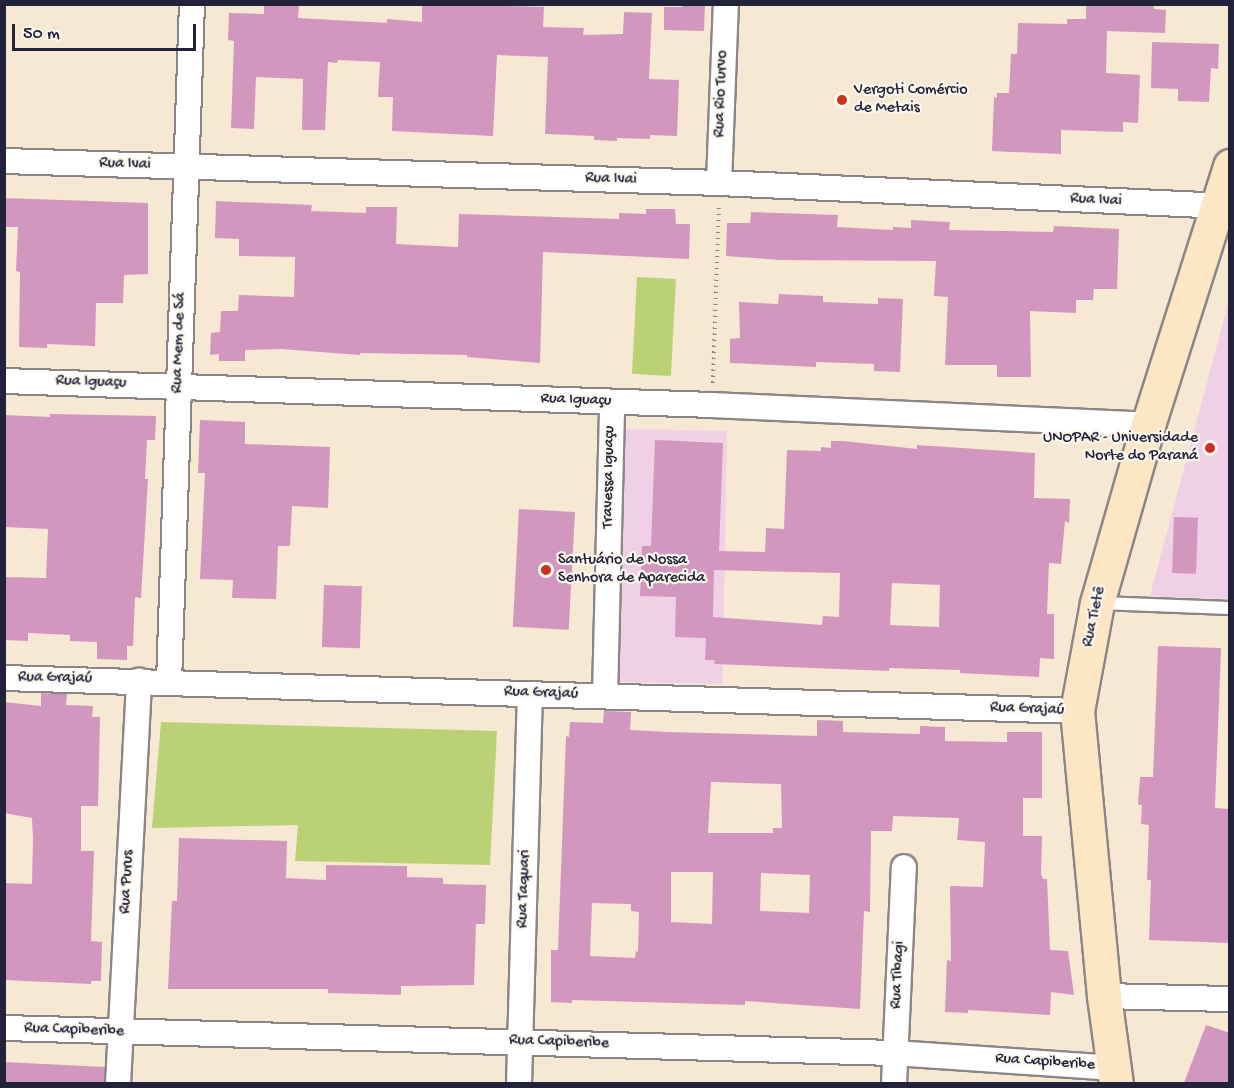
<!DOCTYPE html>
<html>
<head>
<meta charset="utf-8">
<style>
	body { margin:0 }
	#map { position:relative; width:1234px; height:1088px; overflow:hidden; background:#f6e8d2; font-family:"Gochi Hand",sans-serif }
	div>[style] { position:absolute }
	.built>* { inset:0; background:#efd0e6; transform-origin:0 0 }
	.green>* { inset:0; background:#bbd175; transform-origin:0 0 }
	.building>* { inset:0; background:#d297be; transform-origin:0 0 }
	.path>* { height:4px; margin-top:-2px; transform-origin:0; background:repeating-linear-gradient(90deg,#8c8586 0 1.5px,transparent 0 6px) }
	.roads { filter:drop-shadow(2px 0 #8c8586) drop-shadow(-2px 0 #8c8586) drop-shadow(0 2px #8c8586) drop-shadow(0 -2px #8c8586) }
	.lane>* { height:12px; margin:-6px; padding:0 6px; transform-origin:6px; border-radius:6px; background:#fff }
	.street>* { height:24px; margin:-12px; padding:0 12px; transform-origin:12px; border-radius:12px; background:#fff }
	.secondary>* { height:33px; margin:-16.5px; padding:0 16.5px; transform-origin:16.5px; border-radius:16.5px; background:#fce6c4 }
	.dots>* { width:16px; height:16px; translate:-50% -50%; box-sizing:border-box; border:3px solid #fbf7ec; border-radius:50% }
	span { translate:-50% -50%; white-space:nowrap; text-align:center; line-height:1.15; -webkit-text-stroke:4.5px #fbf7ec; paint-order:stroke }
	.poi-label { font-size:16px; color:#22223b }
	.left { translate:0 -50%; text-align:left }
	.right { translate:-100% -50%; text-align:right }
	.street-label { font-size:16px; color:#22223b }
	.frame { position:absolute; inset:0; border:6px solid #22223b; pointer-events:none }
	.scale { position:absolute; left:12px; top:24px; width:184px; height:27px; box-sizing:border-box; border:3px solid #22223b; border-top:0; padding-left:8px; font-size:18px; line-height:21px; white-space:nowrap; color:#22223b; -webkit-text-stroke:4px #fbf7ec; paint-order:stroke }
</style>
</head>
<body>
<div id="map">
	<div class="built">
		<div style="clip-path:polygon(1229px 300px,1229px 599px,1150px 596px)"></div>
		<div style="left:621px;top:429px;width:106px;height:253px;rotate:1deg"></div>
	</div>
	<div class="green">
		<div style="left:637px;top:277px;width:39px;height:97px;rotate:3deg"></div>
		<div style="clip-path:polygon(161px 722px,497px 731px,490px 865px,295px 861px,298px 825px,152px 828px)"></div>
	</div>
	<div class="building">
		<div style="clip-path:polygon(264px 4px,299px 4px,298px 18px,387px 23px,387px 19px,422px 22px,422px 4px,544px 7px,543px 27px,584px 28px,583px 35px,623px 34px,624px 12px,652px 13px,649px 79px,679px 80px,677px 136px,650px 135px,650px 139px,617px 138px,617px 141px,594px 140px,594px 136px,545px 134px,548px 57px,497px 55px,493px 136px,392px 131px,393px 97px,378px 97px,380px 62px,338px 60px,337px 63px,328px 62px,325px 130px,302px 130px,303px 79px,256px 77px,254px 129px,231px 128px,234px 41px,228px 40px,229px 13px,264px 14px)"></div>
		<div style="clip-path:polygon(682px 4px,705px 4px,704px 31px,664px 30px,664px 7px,682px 7px)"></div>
		<div style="clip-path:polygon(1086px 4px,1154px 4px,1154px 9px,1166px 10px,1165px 33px,1107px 31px,1106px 73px,1140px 75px,1138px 123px,1123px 122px,1123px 132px,1061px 130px,1061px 154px,992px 151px,994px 97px,997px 98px,997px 93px,1009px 93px,1011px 54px,1017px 54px,1018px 23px,1067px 24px,1067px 19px,1086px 19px)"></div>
		<div style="clip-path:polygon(1152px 42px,1219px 44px,1218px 69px,1211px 68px,1209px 102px,1178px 101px,1178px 89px,1151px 88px)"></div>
		<div style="clip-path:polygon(4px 198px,148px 203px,148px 274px,124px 275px,123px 303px,96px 303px,95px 346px,47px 344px,47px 348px,19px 347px,20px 272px,16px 271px,18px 227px,4px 227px)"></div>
		<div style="clip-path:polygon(216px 201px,312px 205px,311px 211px,366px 213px,366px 207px,397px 207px,396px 244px,458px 247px,459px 214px,619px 219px,619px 213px,646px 214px,646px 209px,675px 209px,676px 224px,690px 224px,689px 259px,543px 252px,540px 363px,467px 357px,467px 355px,360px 353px,360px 355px,281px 349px,245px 350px,245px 361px,219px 361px,219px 354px,210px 355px,211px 333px,220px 332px,221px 311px,238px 311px,239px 295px,294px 297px,295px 257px,239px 256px,239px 239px,215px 238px)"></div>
		<div style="clip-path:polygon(751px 212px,838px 215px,837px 227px,893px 230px,893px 227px,911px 228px,911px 220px,950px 222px,949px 230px,1053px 232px,1054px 226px,1119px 229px,1117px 289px,1094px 289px,1093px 300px,1076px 300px,1076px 313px,1030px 311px,1031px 377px,997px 377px,997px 365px,945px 365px,948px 297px,934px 296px,936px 261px,780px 260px,726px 256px,727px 223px,750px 223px)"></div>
		<div style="clip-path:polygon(779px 294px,823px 296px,823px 302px,878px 304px,878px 298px,903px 299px,900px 372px,874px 371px,874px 364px,816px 362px,816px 367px,730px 363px,730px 339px,740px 338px,739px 302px,778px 304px)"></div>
		<div style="clip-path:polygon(50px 414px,156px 416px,155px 440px,147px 440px,145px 479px,148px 479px,141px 598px,135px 597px,133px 646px,127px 646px,127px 660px,97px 659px,97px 642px,70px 641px,70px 635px,28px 633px,28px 641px,4px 640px,4px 577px,46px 578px,48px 529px,4px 527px,4px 415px,50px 417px)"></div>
		<div style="clip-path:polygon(200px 420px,245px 422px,245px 444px,330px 447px,328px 508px,292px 506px,290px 546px,278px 546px,276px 599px,232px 598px,233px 580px,200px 579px,205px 473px,198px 473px)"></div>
		<div style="clip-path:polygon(evenodd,655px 440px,723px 443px,719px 551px,765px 552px,766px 528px,784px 529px,787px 450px,821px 451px,821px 447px,831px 448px,831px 441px,843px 441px,917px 449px,917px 445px,1035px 453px,1034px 498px,1070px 499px,1069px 523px,1065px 521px,1061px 564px,1049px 563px,1047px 614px,1054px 614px,1054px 659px,1040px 658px,1039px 677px,960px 673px,960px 670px,889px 668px,889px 671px,714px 664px,715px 660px,705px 660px,706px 638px,675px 637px,676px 597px,640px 596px,642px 546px,651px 546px,655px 440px,714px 570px,840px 573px,839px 617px,823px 616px,822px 625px,713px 617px,714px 570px,655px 440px,892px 583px,940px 585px,939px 627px,890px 625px,892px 583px)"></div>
		<div style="left:519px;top:509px;width:56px;height:118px;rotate:3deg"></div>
		<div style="left:1174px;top:517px;width:24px;height:56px;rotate:2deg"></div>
		<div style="left:324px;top:585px;width:38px;height:62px;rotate:2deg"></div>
		<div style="clip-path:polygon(1158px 646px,1221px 648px,1215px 808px,1230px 809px,1230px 943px,1149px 940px,1151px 880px,1147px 880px,1149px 825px,1141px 824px,1142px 805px,1138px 805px,1140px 777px,1153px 777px)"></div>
		<div style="clip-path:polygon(41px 693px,67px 694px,66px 705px,93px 706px,92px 717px,100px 717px,98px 806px,81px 806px,81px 851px,94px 851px,91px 941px,102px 942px,101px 981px,91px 981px,91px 984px,4px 980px,4px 883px,32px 884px,33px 838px,32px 818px,4px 813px,4px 702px,41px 706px)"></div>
		<div style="clip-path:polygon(evenodd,604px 711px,631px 712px,630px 730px,668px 732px,817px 736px,817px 720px,843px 721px,843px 732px,920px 734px,920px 726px,945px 727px,945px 741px,1007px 742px,1007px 732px,1042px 732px,1042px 798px,1023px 798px,1023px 836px,1042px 836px,1041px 874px,1043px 879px,1047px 879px,1050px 950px,1068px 951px,1074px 995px,1051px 992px,1050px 1015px,968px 1010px,968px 1013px,945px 1012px,947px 960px,951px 961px,950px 886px,983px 887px,985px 842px,957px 840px,959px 818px,893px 816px,892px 831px,871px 831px,870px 912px,864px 911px,860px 1009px,745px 1001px,745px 1005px,572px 1000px,572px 1003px,551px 1002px,551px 950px,558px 950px,566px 736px,569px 737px,570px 722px,603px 723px,604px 711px,711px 782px,781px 784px,782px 828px,773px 828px,773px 833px,708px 833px,711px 782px,604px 711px,671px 872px,713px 872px,712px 924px,671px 922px,671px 872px,604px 711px,761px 873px,810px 875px,809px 913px,760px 911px,761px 873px,604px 711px,592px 903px,631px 904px,631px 911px,639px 912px,638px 952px,636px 951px,635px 958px,590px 956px,592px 903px)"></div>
		<div style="clip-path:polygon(179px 838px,287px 841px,286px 878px,326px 880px,326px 865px,407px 866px,407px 877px,443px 878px,443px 884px,486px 885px,485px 924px,476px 924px,474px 985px,401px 986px,401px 995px,328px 993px,328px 989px,168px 989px,172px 901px,177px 901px)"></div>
		<div style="clip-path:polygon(1206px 1025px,1230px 1033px,1230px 1083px,1184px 1083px)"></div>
		<div style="clip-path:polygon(4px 1062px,105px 1067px,104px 1083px,4px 1083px)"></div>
	</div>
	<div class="path">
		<div style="left:713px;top:383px;width:178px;rotate:-88.1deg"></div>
	</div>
	<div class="roads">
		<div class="lane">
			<div style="left:1099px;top:603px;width:131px;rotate:2.2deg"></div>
		</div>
		<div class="street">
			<div style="left:4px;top:161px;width:715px;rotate:1.76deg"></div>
			<div style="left:719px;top:183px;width:499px;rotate:2.6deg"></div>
			<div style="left:719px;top:183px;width:179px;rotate:-87.8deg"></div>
			<div style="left:4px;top:381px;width:708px;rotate:1.94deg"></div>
			<div style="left:712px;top:405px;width:436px;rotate:2.6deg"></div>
			<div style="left:4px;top:678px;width:1074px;rotate:1.76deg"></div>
			<div style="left:169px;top:682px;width:678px;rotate:-88.06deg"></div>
			<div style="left:605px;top:696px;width:294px;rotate:-88.6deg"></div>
			<div style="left:1104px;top:996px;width:126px;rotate:1.4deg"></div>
			<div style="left:4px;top:1028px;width:891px;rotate:1.61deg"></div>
			<div style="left:895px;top:1053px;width:220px;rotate:3.9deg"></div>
			<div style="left:118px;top:1084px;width:404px;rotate:-87deg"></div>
			<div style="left:519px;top:1084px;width:390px;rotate:-88.4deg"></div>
			<div style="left:894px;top:1084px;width:217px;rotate:-87.4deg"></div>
		</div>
		<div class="secondary">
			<div style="left:1116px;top:1084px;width:89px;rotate:-97.8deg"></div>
			<div style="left:1104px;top:996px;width:286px;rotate:-95.4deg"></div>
			<div style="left:1077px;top:711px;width:110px;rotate:-79.5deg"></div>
			<div style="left:1097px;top:603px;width:185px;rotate:-74deg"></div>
			<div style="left:1148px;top:425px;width:272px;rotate:-72.4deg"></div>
		</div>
	</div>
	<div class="dots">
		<div style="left:842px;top:100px;background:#c8321e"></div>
		<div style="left:1210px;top:448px;background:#c8321e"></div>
		<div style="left:546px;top:570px;background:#c8321e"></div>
	</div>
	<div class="poi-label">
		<span class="left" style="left:854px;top:100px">Vergoti Comércio<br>de Metais</span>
		<span class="right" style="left:1198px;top:448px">UNOPAR - Universidade<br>Norte do Paraná</span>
		<span class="left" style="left:558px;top:570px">Santuário de Nossa<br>Senhora de Aparecida</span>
	</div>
	<div class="street-label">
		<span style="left:722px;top:94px;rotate:-88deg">Rua Rio Turvo</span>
		<span style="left:125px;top:165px;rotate:2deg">Rua Ivai</span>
		<span style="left:611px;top:180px;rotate:2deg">Rua Ivai</span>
		<span style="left:1096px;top:201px;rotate:3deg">Rua Ivai</span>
		<span style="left:180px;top:343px;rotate:-88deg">Rua Mem de Sá</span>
		<span style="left:91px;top:383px;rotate:2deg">Rua Iguaçu</span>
		<span style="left:576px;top:401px;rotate:2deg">Rua Iguaçu</span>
		<span style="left:610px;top:477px;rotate:-89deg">Travessa Iguaçu</span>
		<span style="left:1095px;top:617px;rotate:-78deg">Rua Tietê</span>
		<span style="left:55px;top:679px;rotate:1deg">Rua Grajaú</span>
		<span style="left:541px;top:694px;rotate:2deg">Rua Grajaú</span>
		<span style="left:1027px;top:710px;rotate:2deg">Rua Grajaú</span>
		<span style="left:128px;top:882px;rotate:-87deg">Rua Purus</span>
		<span style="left:525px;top:889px;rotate:-88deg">Rua Taquari</span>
		<span style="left:899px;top:975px;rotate:-87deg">Rua Tibagi</span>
		<span style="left:74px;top:1031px;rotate:2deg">Rua Capiberibe</span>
		<span style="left:559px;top:1043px;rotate:2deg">Rua Capiberibe</span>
		<span style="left:1045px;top:1063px;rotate:4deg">Rua Capiberibe</span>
	</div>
	<div class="frame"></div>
	<div class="scale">50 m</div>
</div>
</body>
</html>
